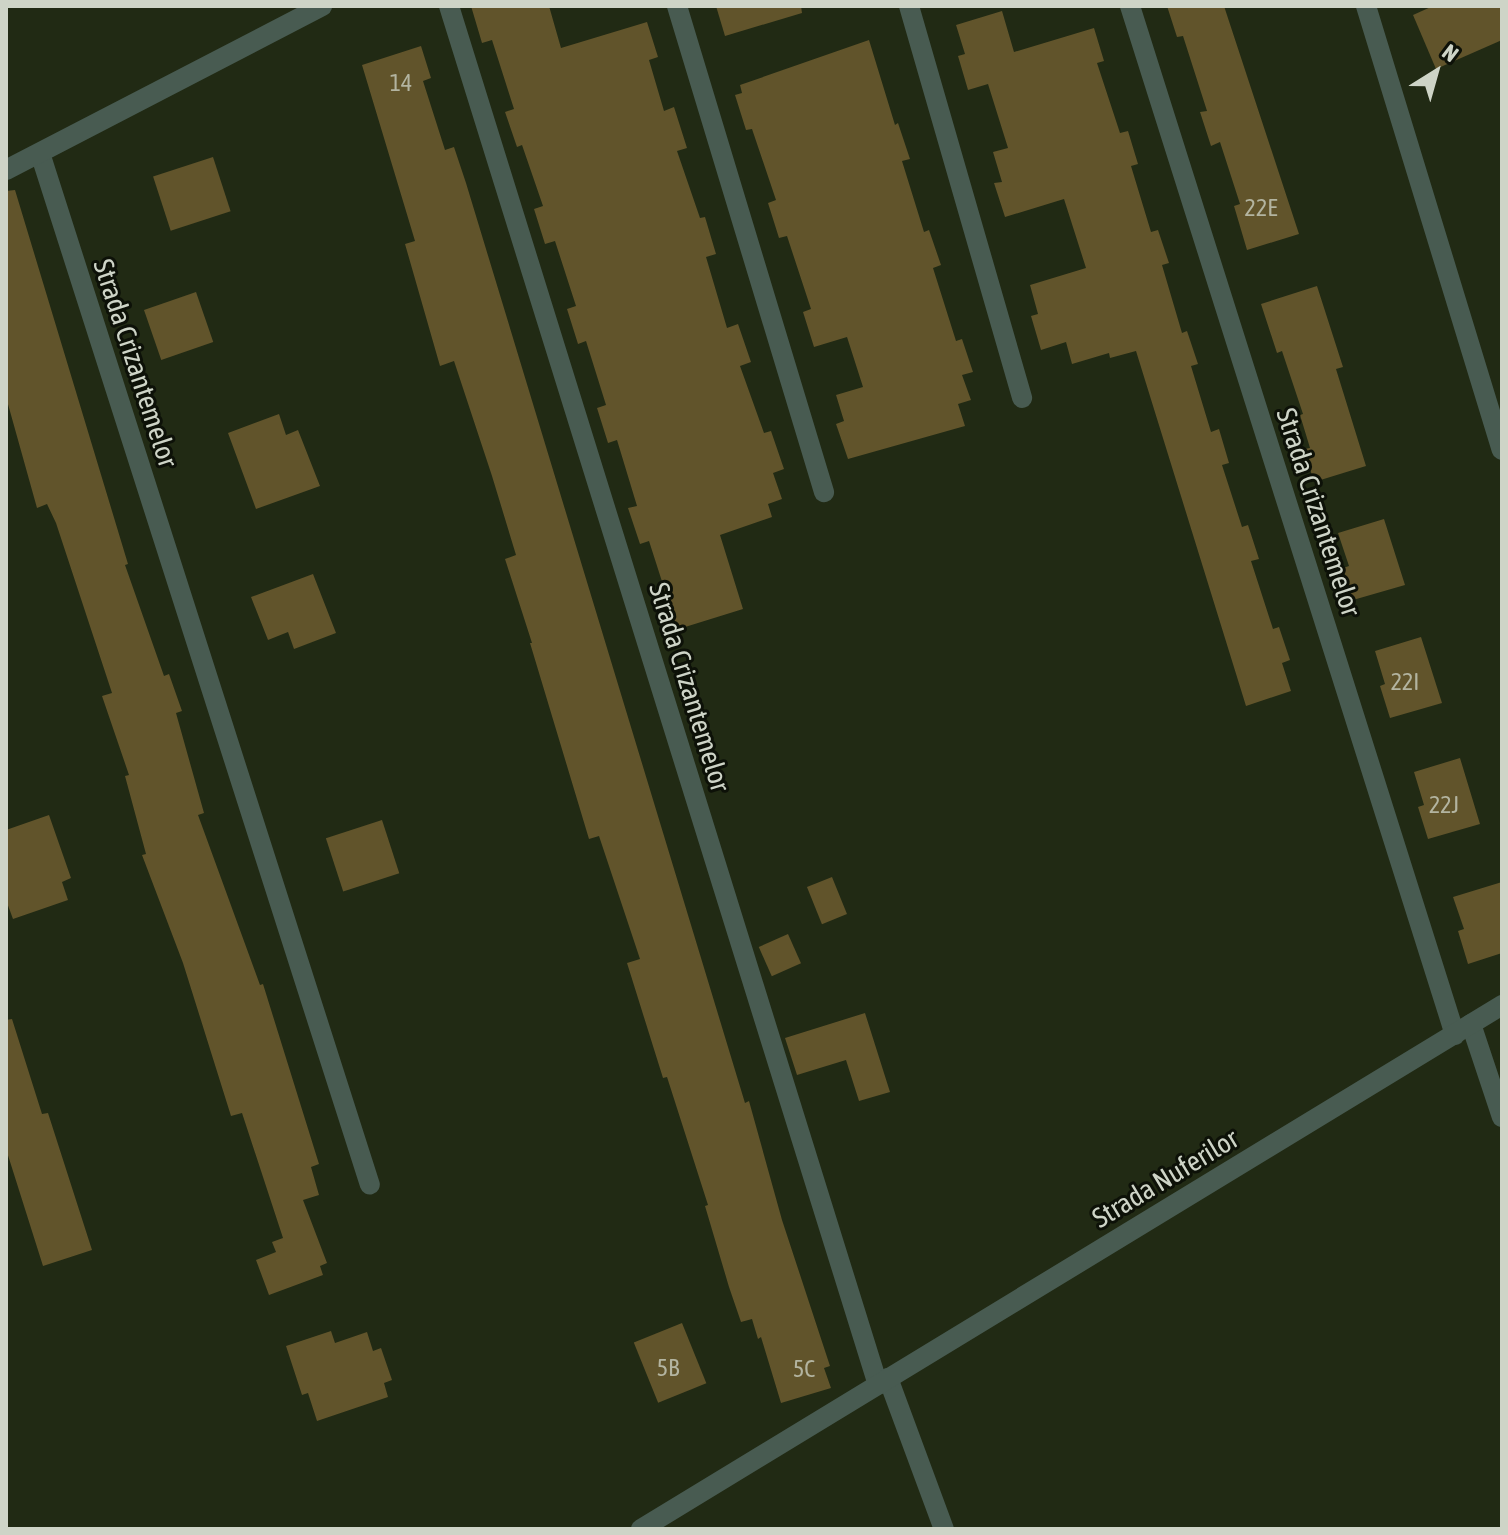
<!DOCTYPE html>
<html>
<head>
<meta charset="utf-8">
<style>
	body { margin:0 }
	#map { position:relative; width:1508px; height:1535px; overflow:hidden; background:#212a14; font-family:"Asap Condensed",sans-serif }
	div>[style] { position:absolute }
	.building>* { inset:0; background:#61542b; transform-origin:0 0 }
	.street>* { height:20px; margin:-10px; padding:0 10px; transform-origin:10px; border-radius:10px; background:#485b51 }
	span { translate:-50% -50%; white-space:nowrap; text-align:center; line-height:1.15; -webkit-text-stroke:6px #0d1108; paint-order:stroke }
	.number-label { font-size:24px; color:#b3b4a0 }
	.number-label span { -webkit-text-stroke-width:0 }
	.street-label { font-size:28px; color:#ced4c7 }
	.frame { position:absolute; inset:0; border:8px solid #ced4c7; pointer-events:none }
	.north { position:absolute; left:1396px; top:32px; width:80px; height:80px; -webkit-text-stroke:6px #0d1108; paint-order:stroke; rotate:37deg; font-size:22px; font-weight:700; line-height:32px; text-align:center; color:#ced4c7 }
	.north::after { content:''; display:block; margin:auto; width:28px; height:36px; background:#ced4c7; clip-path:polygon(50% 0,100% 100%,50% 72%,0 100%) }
</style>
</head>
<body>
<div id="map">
	<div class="building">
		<div style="clip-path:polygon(471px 6px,549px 6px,561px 48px,647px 22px,658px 57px,649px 60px,664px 111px,674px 107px,687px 148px,677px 151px,700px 218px,705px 217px,716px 254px,706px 257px,727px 328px,738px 324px,751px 362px,740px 366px,764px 433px,771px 431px,784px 469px,773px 473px,782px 499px,768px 504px,772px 517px,720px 535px,743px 609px,669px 632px,657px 596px,666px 594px,649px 541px,640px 544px,628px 508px,637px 506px,617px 440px,608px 443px,597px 408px,606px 405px,586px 341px,578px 344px,567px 309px,576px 306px,555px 241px,545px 244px,534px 209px,543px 206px,522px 145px,517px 147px,505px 112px,514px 109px,492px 40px,482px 43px)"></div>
		<div style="clip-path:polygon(716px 6px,801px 6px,802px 13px,725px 36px)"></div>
		<div style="clip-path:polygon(1167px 6px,1224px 6px,1299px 234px,1247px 250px,1234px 206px,1240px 204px,1220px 142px,1211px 146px,1200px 112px,1207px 111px,1183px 36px,1177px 37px)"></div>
		<div style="clip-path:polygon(1433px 6px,1502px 6px,1502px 40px,1436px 69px,1413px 15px)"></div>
		<div style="clip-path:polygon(1002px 11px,1014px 52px,1094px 28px,1104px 61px,1097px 63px,1120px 133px,1128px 131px,1138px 164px,1131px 166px,1151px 232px,1158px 230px,1169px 263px,1162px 265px,1182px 333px,1187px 331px,1198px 364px,1191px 366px,1211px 432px,1219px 429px,1229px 463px,1222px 465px,1242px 527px,1248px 525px,1259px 559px,1251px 561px,1273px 629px,1279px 627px,1290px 660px,1282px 663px,1291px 691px,1246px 706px,1136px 351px,1110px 358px,1109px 353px,1072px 364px,1066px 342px,1041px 350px,1031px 316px,1038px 314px,1030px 285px,1086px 268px,1064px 199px,1005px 217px,994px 183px,1002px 182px,993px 152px,1008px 148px,988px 84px,968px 90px,958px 56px,965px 54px,956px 25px)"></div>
		<div style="clip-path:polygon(869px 40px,895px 125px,898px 123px,910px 159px,902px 161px,924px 232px,929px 230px,941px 265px,933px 268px,956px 341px,962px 339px,973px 372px,962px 375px,971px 400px,958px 404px,965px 426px,848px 459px,836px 424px,844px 421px,836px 395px,863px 387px,847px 337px,814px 347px,803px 312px,811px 309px,787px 236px,779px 238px,768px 203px,776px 200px,752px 129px,746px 130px,735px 95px,742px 93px,740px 85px)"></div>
		<div style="clip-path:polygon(421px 46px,431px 78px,423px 81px,445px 150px,454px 147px,466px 183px,745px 1103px,749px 1101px,782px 1220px,830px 1366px,824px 1368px,831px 1388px,781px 1403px,761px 1337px,758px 1339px,752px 1319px,741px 1322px,729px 1287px,705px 1206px,708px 1205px,667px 1077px,663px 1078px,627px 963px,640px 959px,599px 836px,589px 839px,530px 643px,532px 643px,505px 559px,516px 555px,492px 476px,454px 361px,440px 366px,405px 244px,415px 241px,362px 65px)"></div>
		<div style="left:213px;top:157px;width:57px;height:63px;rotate:72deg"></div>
		<div style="clip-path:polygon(15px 190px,128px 564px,125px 565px,164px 676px,169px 674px,182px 711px,176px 713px,204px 813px,198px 815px,260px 985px,263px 984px,319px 1164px,311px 1167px,319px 1195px,303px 1200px,327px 1263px,320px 1266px,323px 1275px,269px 1295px,256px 1260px,276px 1252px,272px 1242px,283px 1238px,242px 1113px,231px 1116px,183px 963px,142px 855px,146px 854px,125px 776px,129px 775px,102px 696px,112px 693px,56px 523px,47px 504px,37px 508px,6px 397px,6px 191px)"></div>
		<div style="clip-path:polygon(1317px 286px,1343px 367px,1336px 369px,1366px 466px,1314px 482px,1304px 449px,1310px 448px,1300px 415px,1303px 414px,1282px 351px,1277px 353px,1261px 304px)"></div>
		<div style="left:196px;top:292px;width:53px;height:55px;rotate:71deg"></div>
		<div style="clip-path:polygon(279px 414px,286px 435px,298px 430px,320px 486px,256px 509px,228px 433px)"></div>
		<div style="clip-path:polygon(1384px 519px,1405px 585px,1353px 600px,1343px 568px,1349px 566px,1338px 533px)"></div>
		<div style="clip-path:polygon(313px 574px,336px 633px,294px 649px,288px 632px,268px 640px,251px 597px)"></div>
		<div style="clip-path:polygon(1421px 637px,1442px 703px,1390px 718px,1380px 686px,1385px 684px,1375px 651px)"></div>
		<div style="clip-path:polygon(1460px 758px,1480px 824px,1428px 839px,1418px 807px,1424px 805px,1414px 772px)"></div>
		<div style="clip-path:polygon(49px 815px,71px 878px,62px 882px,68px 900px,13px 919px,6px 900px,6px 830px)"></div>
		<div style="left:382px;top:820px;width:56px;height:59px;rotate:72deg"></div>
		<div style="left:832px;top:877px;width:40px;height:27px;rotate:68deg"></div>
		<div style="clip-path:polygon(1502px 882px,1502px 953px,1468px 964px,1458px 931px,1464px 929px,1453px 897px)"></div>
		<div style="left:788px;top:934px;width:32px;height:32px;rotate:66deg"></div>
		<div style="clip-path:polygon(865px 1013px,890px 1092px,859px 1101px,846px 1060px,797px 1075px,785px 1038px)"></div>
		<div style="clip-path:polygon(12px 1019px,42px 1114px,48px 1113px,92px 1250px,43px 1266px,6px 1149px,6px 1020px)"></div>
		<div style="left:682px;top:1323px;width:65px;height:52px;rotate:68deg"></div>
		<div style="clip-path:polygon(331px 1331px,335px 1343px,367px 1332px,373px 1351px,381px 1348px,392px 1380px,384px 1383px,388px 1397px,317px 1421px,308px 1393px,302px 1395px,286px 1346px)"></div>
	</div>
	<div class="street">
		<div style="left:449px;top:6px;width:1444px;rotate:72.72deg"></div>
		<div style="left:677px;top:6px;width:508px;rotate:73.17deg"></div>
		<div style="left:909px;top:6px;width:408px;rotate:73.9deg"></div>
		<div style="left:1130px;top:6px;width:1079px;rotate:72.47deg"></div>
		<div style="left:1366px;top:6px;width:464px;rotate:73deg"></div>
		<div style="left:40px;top:153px;width:1083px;rotate:72.27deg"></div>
		<div style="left:6px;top:170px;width:356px;rotate:-27.4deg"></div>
		<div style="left:1471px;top:1024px;width:98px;rotate:71.6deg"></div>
		<div style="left:888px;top:1378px;width:161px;rotate:69.7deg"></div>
		<div style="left:641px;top:1529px;width:1008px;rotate:-31.32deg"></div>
	</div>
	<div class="number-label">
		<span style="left:401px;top:83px">14</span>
		<span style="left:1261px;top:208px">22E</span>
		<span style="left:1405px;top:682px">22I</span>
		<span style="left:1444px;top:805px">22J</span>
		<span style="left:668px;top:1368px">5B</span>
		<span style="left:804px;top:1369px">5C</span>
	</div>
	<div class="street-label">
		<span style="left:136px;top:363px;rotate:72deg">Strada Crizantemelor</span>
		<span style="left:1319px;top:512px;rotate:72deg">Strada Crizantemelor</span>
		<span style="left:690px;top:687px;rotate:73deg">Strada Crizantemelor</span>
		<span style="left:1165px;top:1178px;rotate:-31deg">Strada Nuferilor</span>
	</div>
	<div class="frame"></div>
	<div class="north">N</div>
</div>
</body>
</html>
